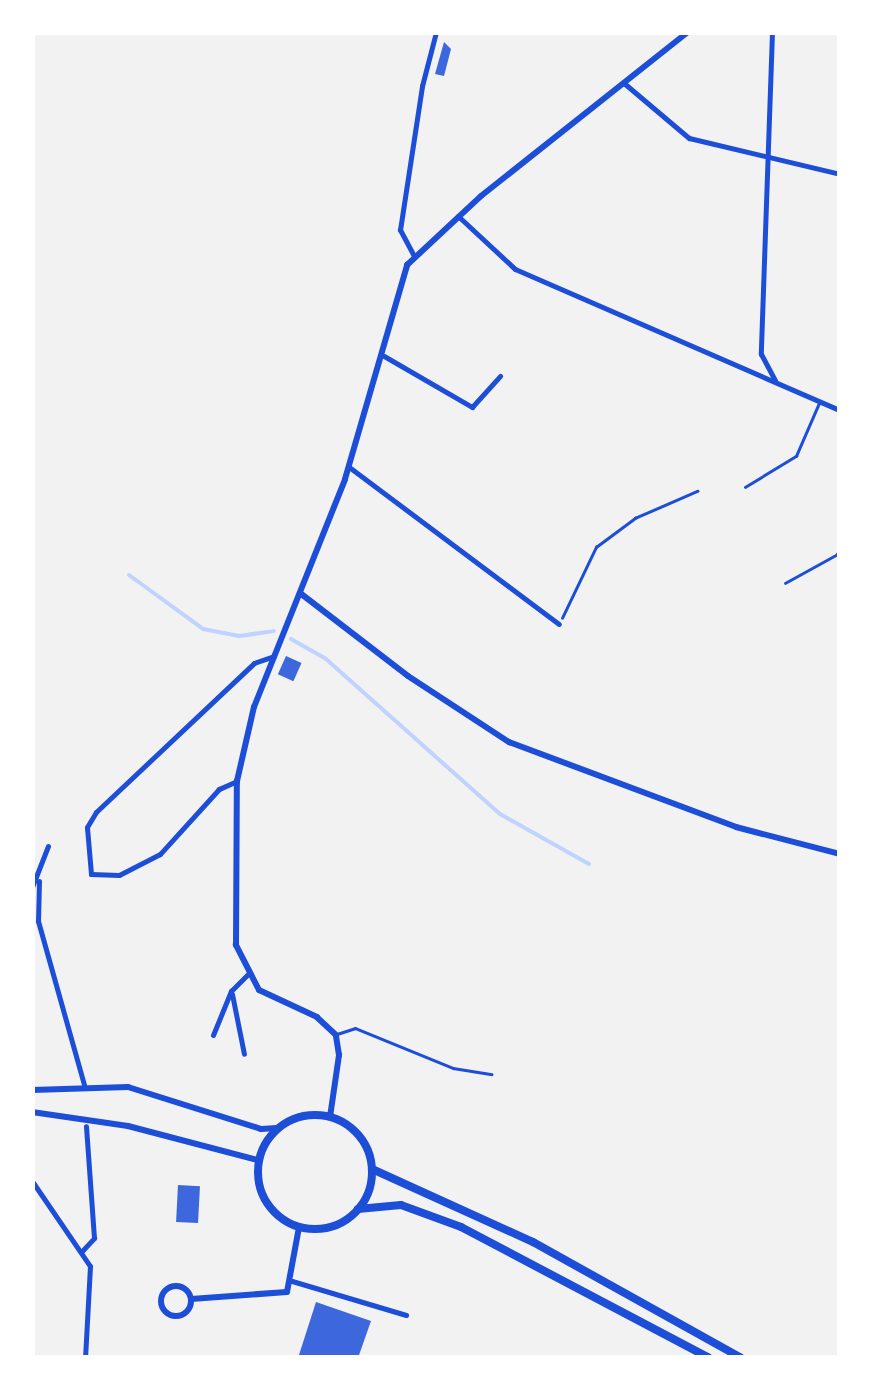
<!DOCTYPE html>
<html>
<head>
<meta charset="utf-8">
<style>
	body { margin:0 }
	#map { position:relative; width:872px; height:1390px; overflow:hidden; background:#f2f2f2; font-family:"Roboto Condensed",sans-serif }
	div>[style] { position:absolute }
	.stream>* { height:4px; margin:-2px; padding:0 2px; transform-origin:2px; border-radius:2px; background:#bfd3fe }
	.building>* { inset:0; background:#3d67dc; transform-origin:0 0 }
	.path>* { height:2.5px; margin:-1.25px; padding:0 1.25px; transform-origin:1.25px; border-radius:1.25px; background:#1d4ed8 }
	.service>* { height:2.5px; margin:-1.25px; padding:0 1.25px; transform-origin:1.25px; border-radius:1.25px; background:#1d4ed8 }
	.minor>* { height:5px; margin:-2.5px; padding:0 2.5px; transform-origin:2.5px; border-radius:2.5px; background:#1d4ed8 }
	.tertiary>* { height:6px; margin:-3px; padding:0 3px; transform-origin:3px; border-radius:3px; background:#1d4ed8 }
	.tertiary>.ring { margin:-3px; padding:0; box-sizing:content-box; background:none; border:6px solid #1d4ed8; border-radius:50% }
	.secondary>* { height:6px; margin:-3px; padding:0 3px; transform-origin:3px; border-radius:3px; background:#1d4ed8 }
	.primary>* { height:8px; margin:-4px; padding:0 4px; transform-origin:4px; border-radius:4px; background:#1d4ed8 }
	.primary>.ring { margin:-4px; padding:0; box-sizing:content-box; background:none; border:8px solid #1d4ed8; border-radius:50% }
	span { translate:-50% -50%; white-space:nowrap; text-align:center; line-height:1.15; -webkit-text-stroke:9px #fff; paint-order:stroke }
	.frame { position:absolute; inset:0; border:35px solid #fff; pointer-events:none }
</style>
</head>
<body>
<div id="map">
	<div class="stream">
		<div style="left:129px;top:575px;width:92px;rotate:36.1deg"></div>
		<div style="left:203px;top:629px;width:37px;rotate:11deg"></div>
		<div style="left:239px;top:636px;width:35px;rotate:-8deg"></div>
		<div style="left:291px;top:639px;width:40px;rotate:29.7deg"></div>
		<div style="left:326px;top:659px;width:233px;rotate:41.7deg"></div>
		<div style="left:500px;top:814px;width:102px;rotate:29.3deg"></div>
	</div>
	<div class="building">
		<div style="clip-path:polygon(444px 42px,451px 49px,444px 76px,435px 74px)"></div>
		<div style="left:286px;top:656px;width:17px;height:20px;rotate:24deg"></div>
		<div style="left:178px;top:1185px;width:22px;height:37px;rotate:3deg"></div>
		<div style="clip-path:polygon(316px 1302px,371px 1321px,358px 1358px,298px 1358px)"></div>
	</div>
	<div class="path">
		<div style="left:562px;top:618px;width:79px;rotate:-64.4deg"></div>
		<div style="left:596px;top:547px;width:49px;rotate:-36.6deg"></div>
		<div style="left:635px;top:518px;width:68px;rotate:-23.5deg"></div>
	</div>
	<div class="service">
		<div style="left:745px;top:487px;width:60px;rotate:-31.3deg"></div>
		<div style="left:796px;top:456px;width:58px;rotate:-66.5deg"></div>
		<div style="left:785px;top:583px;width:58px;rotate:-28.8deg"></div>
		<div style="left:337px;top:1034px;width:19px;rotate:-18deg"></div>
		<div style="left:355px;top:1028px;width:106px;rotate:22.2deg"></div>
		<div style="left:453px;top:1068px;width:39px;rotate:9deg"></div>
	</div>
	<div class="minor">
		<div style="left:772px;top:32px;width:322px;rotate:92deg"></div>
		<div style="left:761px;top:354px;width:30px;rotate:62deg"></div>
		<div style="left:625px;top:84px;width:84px;rotate:40.2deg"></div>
		<div style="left:689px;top:138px;width:155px;rotate:13.4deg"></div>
		<div style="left:458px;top:216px;width:78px;rotate:42.9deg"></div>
		<div style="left:515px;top:269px;width:354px;rotate:23.5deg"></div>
		<div style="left:414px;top:256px;width:30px;rotate:-118deg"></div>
		<div style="left:400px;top:230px;width:146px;rotate:-81.3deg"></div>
		<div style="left:422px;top:86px;width:56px;rotate:-75.5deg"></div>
		<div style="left:384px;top:356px;width:102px;rotate:30.1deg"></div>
		<div style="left:472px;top:407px;width:42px;rotate:-47.9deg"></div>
		<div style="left:349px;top:467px;width:262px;rotate:36.8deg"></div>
		<div style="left:838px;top:554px;width:2px;rotate:-27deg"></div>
		<div style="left:237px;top:781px;width:20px;rotate:156deg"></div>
		<div style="left:219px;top:789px;width:88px;rotate:132.2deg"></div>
		<div style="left:160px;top:854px;width:46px;rotate:152.9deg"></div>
		<div style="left:119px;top:875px;width:28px;rotate:-178deg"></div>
		<div style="left:91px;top:874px;width:47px;rotate:-94.9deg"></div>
		<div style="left:87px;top:827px;width:17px;rotate:-59deg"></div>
		<div style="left:96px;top:812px;width:217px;rotate:-43.3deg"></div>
		<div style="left:254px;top:663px;width:21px;rotate:-19deg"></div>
		<div style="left:39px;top:881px;width:40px;rotate:91.4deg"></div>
		<div style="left:38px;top:921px;width:170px;rotate:74.3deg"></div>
		<div style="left:32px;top:887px;width:44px;rotate:-68.7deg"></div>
		<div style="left:232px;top:994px;width:61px;rotate:78.7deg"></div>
		<div style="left:213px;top:1035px;width:48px;rotate:-67.8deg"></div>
		<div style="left:231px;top:991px;width:23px;rotate:-45deg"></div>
		<div style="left:32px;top:1181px;width:103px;rotate:55.7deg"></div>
		<div style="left:90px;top:1266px;width:92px;rotate:93.1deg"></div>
		<div style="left:82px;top:1251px;width:18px;rotate:-47deg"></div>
		<div style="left:94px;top:1238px;width:112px;rotate:-94.1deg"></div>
		<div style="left:292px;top:1281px;width:119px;rotate:16.6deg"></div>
	</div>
	<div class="tertiary">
		<div style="left:300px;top:593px;width:136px;rotate:37.5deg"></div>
		<div style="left:408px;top:676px;width:121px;rotate:33.2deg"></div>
		<div style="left:509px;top:742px;width:242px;rotate:20.5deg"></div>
		<div style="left:736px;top:827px;width:107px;rotate:14.6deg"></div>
		<div style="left:330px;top:1117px;width:63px;rotate:-81.7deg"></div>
		<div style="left:339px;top:1055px;width:20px;rotate:-99deg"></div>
		<div style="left:336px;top:1035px;width:26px;rotate:-137deg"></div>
		<div style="left:317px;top:1017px;width:64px;rotate:-155deg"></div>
		<div style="left:259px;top:990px;width:51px;rotate:-117.1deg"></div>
		<div style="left:236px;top:945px;width:164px;rotate:-89.7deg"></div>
		<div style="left:237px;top:781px;width:76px;rotate:-77.1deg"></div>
		<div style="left:254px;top:707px;width:245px;rotate:-68.2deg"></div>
		<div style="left:345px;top:479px;width:223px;rotate:-73.8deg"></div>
		<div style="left:407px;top:265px;width:101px;rotate:-43deg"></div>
		<div style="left:481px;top:196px;width:264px;rotate:-38.4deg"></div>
		<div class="ring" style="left:161px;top:1286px;width:24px;height:24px"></div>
		<div style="left:191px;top:1299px;width:96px;rotate:-4.2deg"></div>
		<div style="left:287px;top:1292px;width:66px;rotate:-79.5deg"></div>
	</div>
	<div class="secondary">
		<div style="left:32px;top:1090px;width:96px;rotate:-1.8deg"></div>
		<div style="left:128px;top:1087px;width:139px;rotate:17.5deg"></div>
		<div style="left:261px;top:1129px;width:16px;rotate:-4deg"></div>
		<div style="left:32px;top:1112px;width:97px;rotate:8.3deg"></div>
		<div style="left:128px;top:1126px;width:134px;rotate:14.7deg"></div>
	</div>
	<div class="primary">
		<div class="ring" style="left:258px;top:1115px;width:106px;height:106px"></div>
		<div style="left:372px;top:1169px;width:177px;rotate:24.4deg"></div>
		<div style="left:533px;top:1242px;width:238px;rotate:29.1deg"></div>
		<div style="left:358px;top:1209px;width:43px;rotate:-5.3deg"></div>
		<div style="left:401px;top:1205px;width:64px;rotate:20.1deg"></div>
		<div style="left:461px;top:1227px;width:280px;rotate:27.8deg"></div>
	</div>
	<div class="frame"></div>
</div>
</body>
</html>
